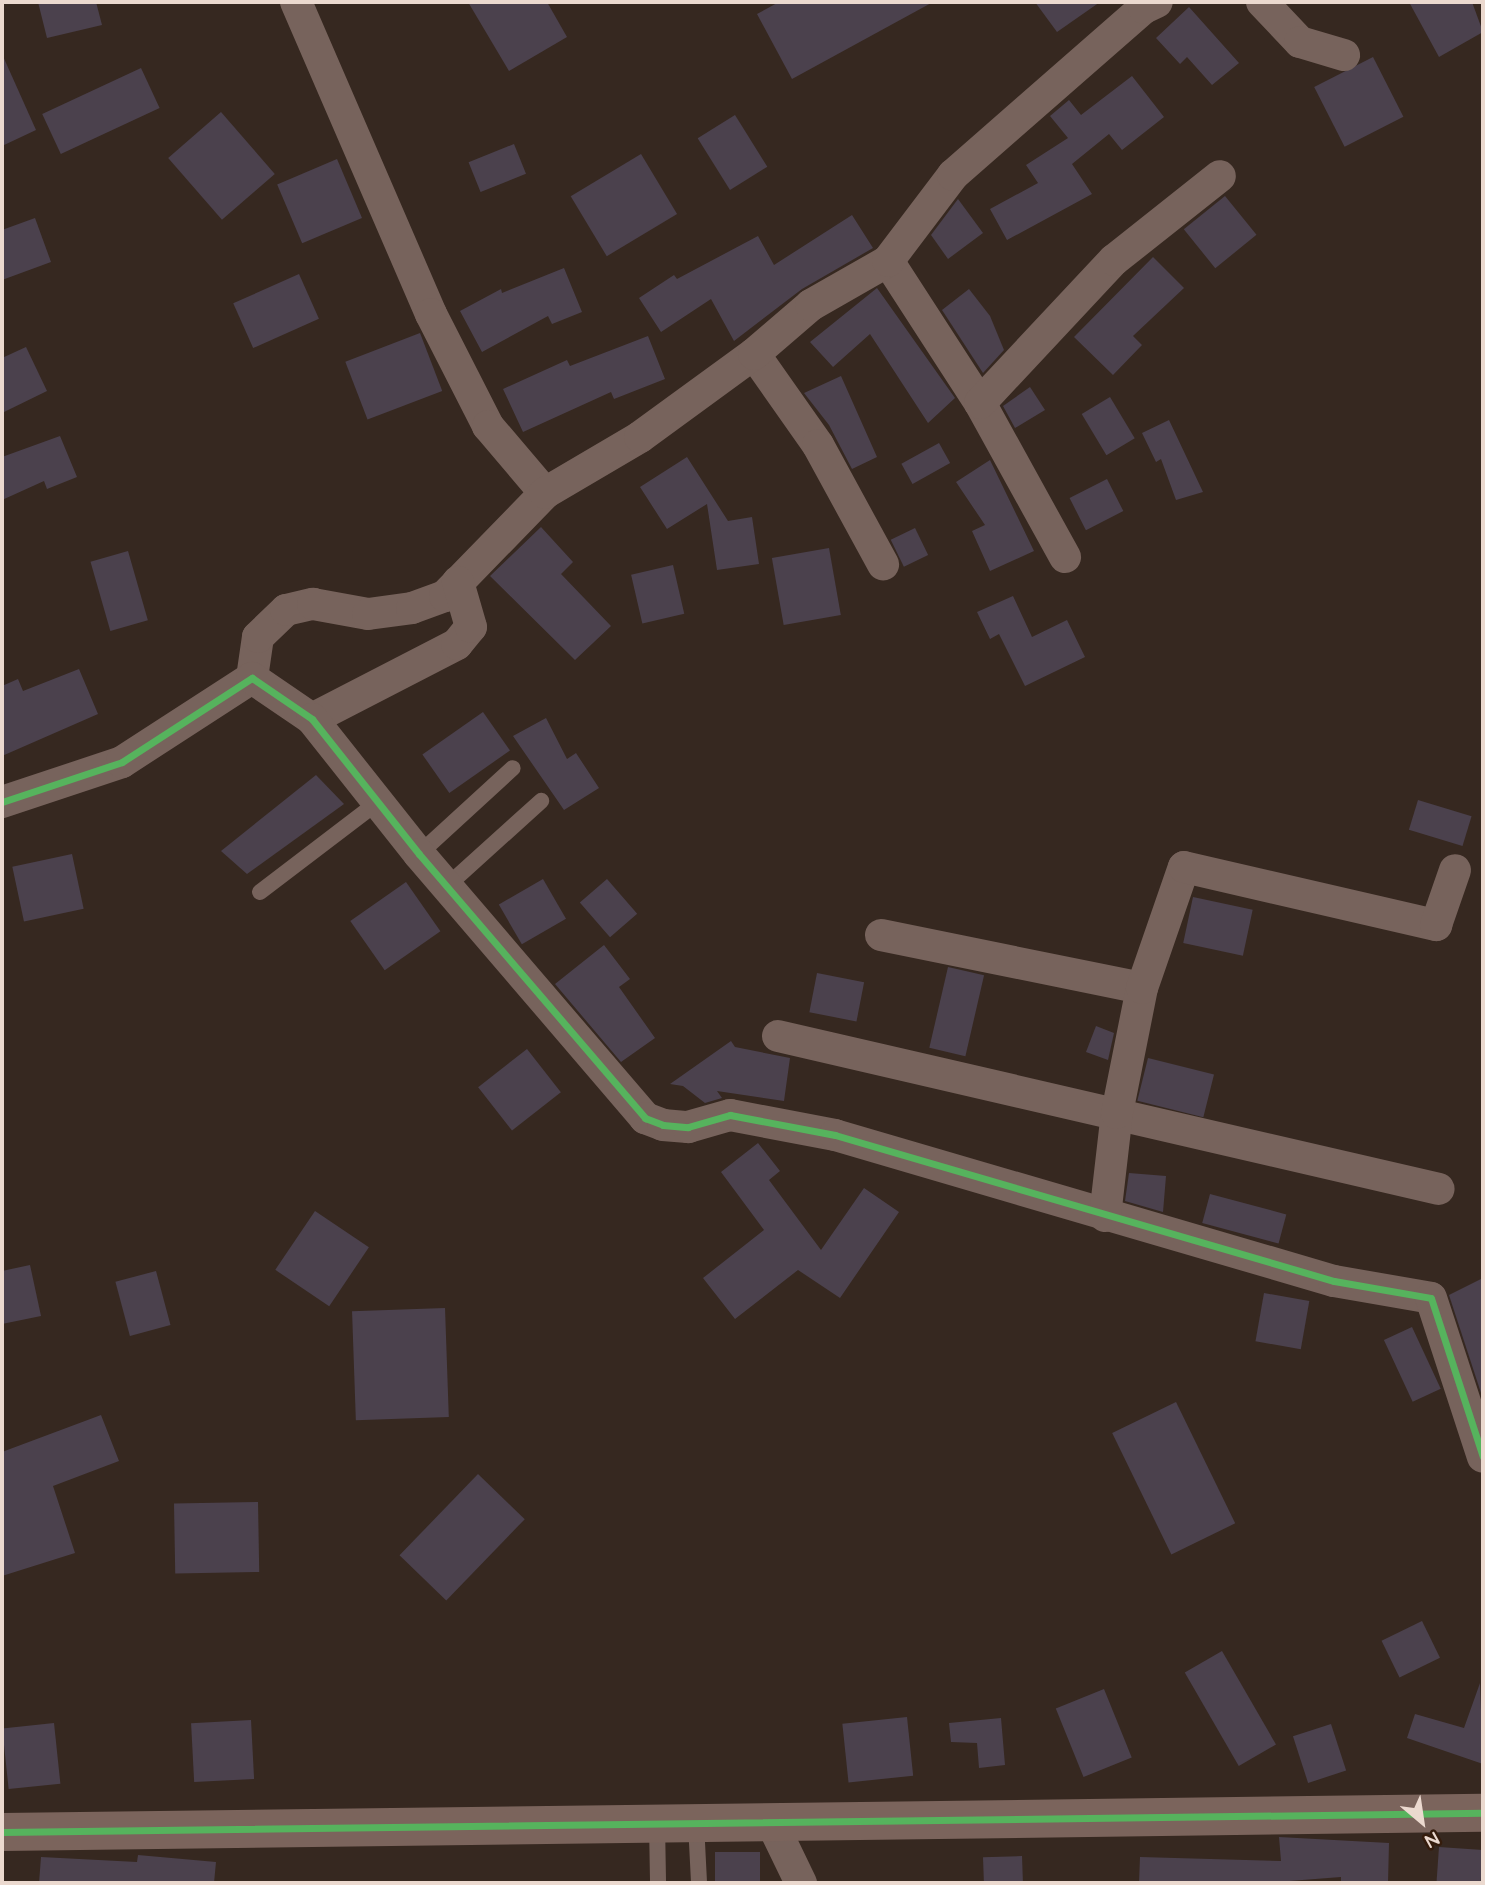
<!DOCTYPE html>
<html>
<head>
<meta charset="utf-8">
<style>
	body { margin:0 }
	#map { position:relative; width:1485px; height:1885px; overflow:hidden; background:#362820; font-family:Quicksand,sans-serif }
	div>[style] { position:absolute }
	.building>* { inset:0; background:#4b414d; transform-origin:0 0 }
	.lane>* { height:16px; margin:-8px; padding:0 8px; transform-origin:8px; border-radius:8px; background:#77635c }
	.street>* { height:32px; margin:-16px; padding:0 16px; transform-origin:16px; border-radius:16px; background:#77635c }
	.secondary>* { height:38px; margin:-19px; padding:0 19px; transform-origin:19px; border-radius:19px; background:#7b645c }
	.cycleway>* { height:7px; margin:-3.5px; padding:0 3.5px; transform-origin:3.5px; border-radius:3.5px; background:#56b35d }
	span { translate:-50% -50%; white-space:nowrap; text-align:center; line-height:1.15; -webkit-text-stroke:5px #351c0c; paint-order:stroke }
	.frame { position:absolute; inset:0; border:4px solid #ebd9cf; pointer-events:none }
	.north { position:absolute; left:1387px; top:1787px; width:70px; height:70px; -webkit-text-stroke:5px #351c0c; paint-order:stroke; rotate:151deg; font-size:19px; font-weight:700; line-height:28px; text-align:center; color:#ebd9cf }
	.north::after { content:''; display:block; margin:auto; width:24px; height:32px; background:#ebd9cf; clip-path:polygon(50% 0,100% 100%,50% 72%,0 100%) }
</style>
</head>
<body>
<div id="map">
	<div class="building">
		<div style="clip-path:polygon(38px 2px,96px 2px,102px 25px,47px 38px)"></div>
		<div style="clip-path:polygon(468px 2px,547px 2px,567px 37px,509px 71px)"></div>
		<div style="clip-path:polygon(779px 2px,933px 2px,792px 79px,757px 14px)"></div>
		<div style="clip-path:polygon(1035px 2px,1100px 2px,1057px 32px)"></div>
		<div style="clip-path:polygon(1409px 2px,1472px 2px,1483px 32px,1439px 57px)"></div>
		<div style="clip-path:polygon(1189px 7px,1239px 63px,1212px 85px,1187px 57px,1180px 64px,1156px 38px)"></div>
		<div style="clip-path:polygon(2px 54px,36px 130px,2px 146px)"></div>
		<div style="left:1373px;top:57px;width:67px;height:66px;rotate:63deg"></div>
		<div style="left:141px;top:68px;width:44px;height:109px;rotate:65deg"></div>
		<div style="clip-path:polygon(1132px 76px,1164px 117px,1122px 150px,1109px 134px,1072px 164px,1092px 194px,1007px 240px,990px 209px,1038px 183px,1026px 165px,1068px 138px,1050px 116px,1069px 100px,1081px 115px)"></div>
		<div style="left:221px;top:112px;width:82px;height:70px;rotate:49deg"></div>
		<div style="left:735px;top:115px;width:61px;height:44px;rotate:58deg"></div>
		<div style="left:514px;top:144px;width:32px;height:49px;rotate:68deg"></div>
		<div style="left:641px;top:154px;width:70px;height:82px;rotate:59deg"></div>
		<div style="left:337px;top:159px;width:64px;height:65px;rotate:67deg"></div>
		<div style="left:1225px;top:196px;width:50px;height:53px;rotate:51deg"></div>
		<div style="clip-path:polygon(958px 199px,983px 233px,948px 259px,931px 235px)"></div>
		<div style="clip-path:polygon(852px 215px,873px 248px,802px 289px,734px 341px,711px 299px,661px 332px,639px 298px,674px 275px,677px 279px,758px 236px,774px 265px)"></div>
		<div style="clip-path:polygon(35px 218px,51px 262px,2px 280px,2px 230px)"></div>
		<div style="clip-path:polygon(1153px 257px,1184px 288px,1133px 336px,1142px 345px,1113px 375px,1074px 337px)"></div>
		<div style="clip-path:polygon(564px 268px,582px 312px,552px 324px,548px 316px,482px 352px,460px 311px,501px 289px,502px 293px)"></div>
		<div style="left:299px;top:274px;width:49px;height:72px;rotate:66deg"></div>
		<div style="clip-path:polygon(877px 288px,955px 398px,928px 423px,870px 334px,833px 367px,810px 342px)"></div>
		<div style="clip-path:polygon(969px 289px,990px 316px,1004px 350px,983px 373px,942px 310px)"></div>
		<div style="left:420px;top:333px;width:62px;height:80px;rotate:69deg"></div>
		<div style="clip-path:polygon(648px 336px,665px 379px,614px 399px,611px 392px,523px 432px,503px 389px,567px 360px,570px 366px)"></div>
		<div style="clip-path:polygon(26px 347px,47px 391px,2px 413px,2px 358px)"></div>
		<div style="clip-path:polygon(841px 376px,877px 457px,852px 469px,829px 425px,804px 393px)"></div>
		<div style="clip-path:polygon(1030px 387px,1045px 410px,1015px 428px,1003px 406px)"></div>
		<div style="left:1110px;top:397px;width:48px;height:33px;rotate:59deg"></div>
		<div style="clip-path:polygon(1169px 420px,1203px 492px,1176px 500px,1161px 459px,1156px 462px,1142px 433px)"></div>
		<div style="clip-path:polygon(60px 436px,77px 477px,47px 489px,44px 481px,2px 500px,2px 457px)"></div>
		<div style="left:939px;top:443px;width:23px;height:43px;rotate:61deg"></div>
		<div style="clip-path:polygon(687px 457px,728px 521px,752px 517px,759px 564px,717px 570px,707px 504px,667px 529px,640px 487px)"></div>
		<div style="clip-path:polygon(990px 460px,1034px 551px,990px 571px,972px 531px,985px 525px,956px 482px)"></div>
		<div style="left:1107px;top:479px;width:36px;height:42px;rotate:63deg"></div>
		<div style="clip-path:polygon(541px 527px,573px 562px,561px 574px,611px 626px,575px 660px,490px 576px)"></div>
		<div style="left:915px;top:528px;width:30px;height:27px;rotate:64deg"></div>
		<div style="left:829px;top:548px;width:68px;height:58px;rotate:80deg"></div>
		<div style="left:128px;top:551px;width:72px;height:39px;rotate:74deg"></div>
		<div style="left:673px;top:565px;width:50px;height:43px;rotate:77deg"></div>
		<div style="clip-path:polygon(1013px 596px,1032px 637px,1067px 620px,1085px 657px,1025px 686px,999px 634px,990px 639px,977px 612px)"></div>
		<div style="clip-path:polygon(79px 669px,98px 714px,2px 756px,2px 686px,18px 679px,23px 691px)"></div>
		<div style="left:483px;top:712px;width:47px;height:74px;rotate:55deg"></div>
		<div style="clip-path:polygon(546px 718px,567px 759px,576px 753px,599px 788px,564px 810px,513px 736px)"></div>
		<div style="clip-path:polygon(316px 775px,344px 804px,247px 874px,221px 851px)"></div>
		<div style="left:1418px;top:800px;width:56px;height:31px;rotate:17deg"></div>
		<div style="left:72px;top:854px;width:56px;height:61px;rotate:78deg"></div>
		<div style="left:543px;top:879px;width:46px;height:51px;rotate:60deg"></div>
		<div style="left:607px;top:879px;width:46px;height:36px;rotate:49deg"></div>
		<div style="left:406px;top:882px;width:60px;height:68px;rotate:55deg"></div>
		<div style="left:1193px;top:897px;width:61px;height:47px;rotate:12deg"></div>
		<div style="clip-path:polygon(604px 945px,630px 979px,619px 987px,655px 1038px,621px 1062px,555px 984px)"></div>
		<div style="left:948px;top:967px;width:37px;height:83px;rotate:13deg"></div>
		<div style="left:817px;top:973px;width:48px;height:40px;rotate:11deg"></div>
		<div style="clip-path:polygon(1096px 1026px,1114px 1033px,1108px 1060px,1086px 1052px)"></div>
		<div style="clip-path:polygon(731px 1041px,735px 1047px,790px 1058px,784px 1101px,717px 1091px,722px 1098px,705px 1103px,683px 1086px,670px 1084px)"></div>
		<div style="left:527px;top:1049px;width:55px;height:62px;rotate:52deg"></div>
		<div style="left:1148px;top:1058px;width:68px;height:44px;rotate:14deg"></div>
		<div style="clip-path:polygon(758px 1143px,780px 1171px,769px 1180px,821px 1250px,864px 1188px,899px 1212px,840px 1298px,798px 1270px,735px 1319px,703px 1278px,764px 1230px,721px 1172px)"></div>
		<div style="clip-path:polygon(1129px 1173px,1166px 1176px,1163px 1212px,1125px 1201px)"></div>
		<div style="left:1210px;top:1194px;width:79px;height:30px;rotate:15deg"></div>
		<div style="left:315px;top:1211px;width:65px;height:71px;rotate:34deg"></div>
		<div style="clip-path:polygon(30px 1265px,41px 1316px,2px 1324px,2px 1271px)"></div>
		<div style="left:156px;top:1271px;width:56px;height:42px;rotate:75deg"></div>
		<div style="clip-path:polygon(1483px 1278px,1483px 1399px,1449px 1295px)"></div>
		<div style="left:1264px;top:1293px;width:46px;height:49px;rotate:10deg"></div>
		<div style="left:445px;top:1308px;width:109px;height:93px;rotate:88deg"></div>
		<div style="left:1412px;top:1327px;width:68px;height:31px;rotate:65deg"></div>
		<div style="left:1176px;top:1402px;width:135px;height:71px;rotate:64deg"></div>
		<div style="clip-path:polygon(101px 1415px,119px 1461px,53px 1486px,75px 1553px,2px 1576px,2px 1452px)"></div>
		<div style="left:478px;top:1474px;width:65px;height:113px;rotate:44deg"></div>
		<div style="left:258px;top:1502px;width:70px;height:84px;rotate:89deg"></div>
		<div style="left:1422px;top:1621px;width:41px;height:45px;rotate:64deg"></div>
		<div style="left:1222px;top:1651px;width:108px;height:43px;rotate:60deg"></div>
		<div style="clip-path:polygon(1480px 1683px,1483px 1764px,1407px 1738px,1415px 1714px,1464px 1728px)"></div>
		<div style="left:1104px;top:1689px;width:74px;height:52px;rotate:68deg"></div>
		<div style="left:907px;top:1717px;width:59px;height:65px;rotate:84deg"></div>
		<div style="clip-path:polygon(1001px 1718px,1005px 1765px,979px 1768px,977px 1743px,951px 1742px,949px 1723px)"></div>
		<div style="left:251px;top:1720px;width:59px;height:60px;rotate:87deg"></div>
		<div style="left:54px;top:1723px;width:61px;height:52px;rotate:84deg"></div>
		<div style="left:1331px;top:1724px;width:49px;height:40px;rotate:72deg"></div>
		<div style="clip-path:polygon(1279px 1837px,1389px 1843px,1388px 1883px,1341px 1883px,1341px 1877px,1264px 1883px,1139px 1883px,1140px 1857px,1281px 1861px)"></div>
		<div style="left:1439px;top:1847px;width:44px;height:36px;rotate:4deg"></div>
		<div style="left:715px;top:1852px;width:45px;height:31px"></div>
		<div style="clip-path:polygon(138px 1855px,216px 1862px,214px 1883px,39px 1883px,41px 1857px,137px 1862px)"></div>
		<div style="left:1022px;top:1856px;width:27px;height:39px;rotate:88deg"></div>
	</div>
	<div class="lane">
		<div style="left:419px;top:854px;width:127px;rotate:-42.5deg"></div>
		<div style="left:447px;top:886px;width:127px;rotate:-42.1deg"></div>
		<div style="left:260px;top:892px;width:147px;rotate:-37.3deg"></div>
		<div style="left:657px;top:1823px;width:60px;rotate:89deg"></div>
		<div style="left:696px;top:1823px;width:60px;rotate:87.1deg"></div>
	</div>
	<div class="street">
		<div style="left:296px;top:2px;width:340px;rotate:66.6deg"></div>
		<div style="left:431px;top:314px;width:126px;rotate:63deg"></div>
		<div style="left:488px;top:426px;width:88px;rotate:49.6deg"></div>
		<div style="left:1262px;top:2px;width:55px;rotate:46.5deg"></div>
		<div style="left:1300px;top:42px;width:46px;rotate:16.5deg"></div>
		<div style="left:888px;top:261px;width:169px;rotate:57.1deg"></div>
		<div style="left:980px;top:403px;width:176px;rotate:61.1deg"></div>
		<div style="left:754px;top:354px;width:111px;rotate:54.9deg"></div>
		<div style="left:818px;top:445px;width:136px;rotate:61.4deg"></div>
		<div style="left:980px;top:403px;width:196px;rotate:-46.9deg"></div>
		<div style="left:1114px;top:260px;width:135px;rotate:-38.4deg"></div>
		<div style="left:252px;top:678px;width:41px;rotate:-81.7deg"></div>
		<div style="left:258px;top:637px;width:39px;rotate:-44deg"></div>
		<div style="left:286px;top:610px;width:28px;rotate:-13deg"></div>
		<div style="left:313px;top:604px;width:56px;rotate:10.3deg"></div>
		<div style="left:368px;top:614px;width:44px;rotate:-7.8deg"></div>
		<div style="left:412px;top:608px;width:35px;rotate:-20deg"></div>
		<div style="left:445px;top:596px;width:144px;rotate:-45.8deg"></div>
		<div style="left:545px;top:493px;width:110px;rotate:-30.5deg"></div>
		<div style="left:640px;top:437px;width:141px;rotate:-36.1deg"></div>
		<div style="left:754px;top:354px;width:75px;rotate:-40.7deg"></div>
		<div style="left:811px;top:305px;width:89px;rotate:-29.7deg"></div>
		<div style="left:888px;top:261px;width:108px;rotate:-52.9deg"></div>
		<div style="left:953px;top:175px;width:254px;rotate:-41.2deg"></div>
		<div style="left:1144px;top:8px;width:14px;rotate:-25deg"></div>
		<div style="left:312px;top:719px;width:163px;rotate:-27.3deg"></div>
		<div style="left:457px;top:644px;width:22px;rotate:-51deg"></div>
		<div style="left:471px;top:627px;width:47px;rotate:-106.1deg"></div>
		<div style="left:2px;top:802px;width:126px;rotate:-18.4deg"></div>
		<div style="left:122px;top:762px;width:155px;rotate:-32.9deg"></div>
		<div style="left:252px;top:678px;width:73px;rotate:34.3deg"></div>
		<div style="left:312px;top:719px;width:172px;rotate:51.6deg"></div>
		<div style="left:419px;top:854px;width:348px;rotate:49.4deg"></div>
		<div style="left:645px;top:1118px;width:19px;rotate:21deg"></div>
		<div style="left:663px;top:1125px;width:25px;rotate:5deg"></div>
		<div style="left:688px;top:1127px;width:44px;rotate:-15.9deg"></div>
		<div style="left:730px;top:1115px;width:107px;rotate:10.8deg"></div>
		<div style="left:835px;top:1135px;width:520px;rotate:16.31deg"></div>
		<div style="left:1334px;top:1281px;width:98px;rotate:9.9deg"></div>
		<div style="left:1431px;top:1298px;width:167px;rotate:71.9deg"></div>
		<div style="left:881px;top:935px;width:266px;rotate:11.5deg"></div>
		<div style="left:778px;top:1036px;width:678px;rotate:13.03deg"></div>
		<div style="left:1105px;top:1216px;width:104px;rotate:-83.4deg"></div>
		<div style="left:1117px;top:1113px;width:127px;rotate:-78.7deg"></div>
		<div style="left:1142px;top:988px;width:128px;rotate:-70.9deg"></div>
		<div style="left:1184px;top:867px;width:259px;rotate:13deg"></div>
		<div style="left:1436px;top:925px;width:58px;rotate:-70.9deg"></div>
		<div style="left:771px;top:1821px;width:69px;rotate:64.2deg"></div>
	</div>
	<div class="secondary">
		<div style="left:2px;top:1832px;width:1481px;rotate:-0.74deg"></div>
	</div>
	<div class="cycleway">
		<div style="left:2px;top:802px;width:126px;rotate:-18.4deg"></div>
		<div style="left:122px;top:762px;width:155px;rotate:-32.9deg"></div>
		<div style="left:252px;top:678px;width:73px;rotate:34.3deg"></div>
		<div style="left:312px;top:719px;width:172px;rotate:51.6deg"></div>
		<div style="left:419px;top:854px;width:348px;rotate:49.4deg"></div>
		<div style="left:645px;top:1118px;width:19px;rotate:21deg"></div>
		<div style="left:663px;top:1125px;width:25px;rotate:5deg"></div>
		<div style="left:688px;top:1127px;width:44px;rotate:-15.9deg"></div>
		<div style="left:730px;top:1115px;width:107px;rotate:10.8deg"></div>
		<div style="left:835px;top:1135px;width:520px;rotate:16.31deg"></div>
		<div style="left:1334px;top:1281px;width:98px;rotate:9.9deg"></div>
		<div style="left:1431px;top:1298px;width:167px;rotate:71.9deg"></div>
		<div style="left:2px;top:1832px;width:1481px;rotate:-0.74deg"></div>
	</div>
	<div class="frame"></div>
	<div class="north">N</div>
</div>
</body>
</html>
